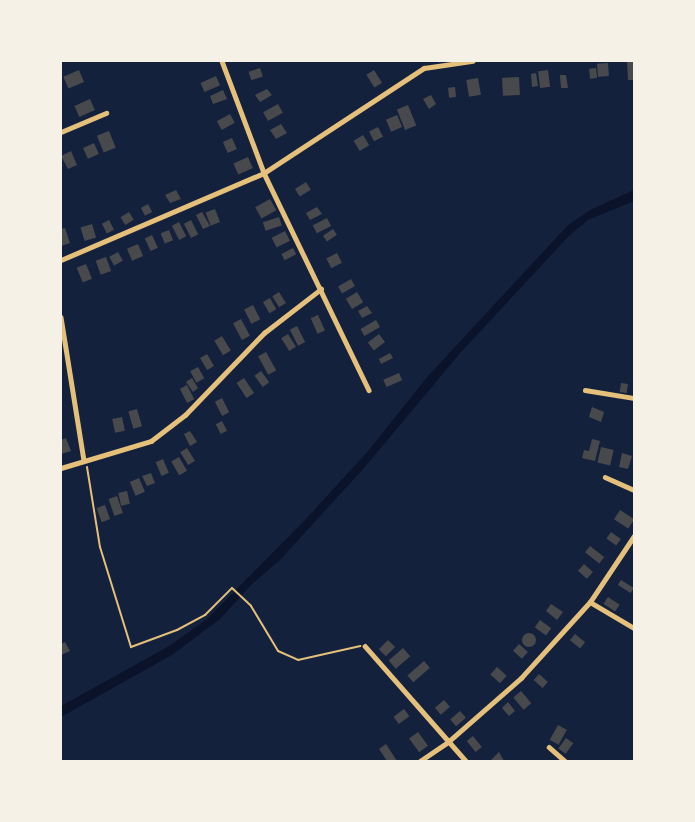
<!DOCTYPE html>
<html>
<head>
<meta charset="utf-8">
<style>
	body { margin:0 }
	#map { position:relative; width:695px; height:822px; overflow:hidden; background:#14213d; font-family:"Fira Sans",sans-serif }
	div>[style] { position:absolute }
	.water>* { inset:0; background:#0b132b }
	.building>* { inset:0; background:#48494c; transform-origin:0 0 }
	.round { border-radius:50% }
	.path>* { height:2px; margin:-1px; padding:0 1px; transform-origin:1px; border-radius:1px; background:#e5c07b }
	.minor>* { height:4.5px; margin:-2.25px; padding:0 2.25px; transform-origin:2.25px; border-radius:2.25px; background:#e5c07b }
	span { translate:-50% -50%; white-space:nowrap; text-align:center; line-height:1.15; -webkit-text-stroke:4px #f6f1e7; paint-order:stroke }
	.frame { position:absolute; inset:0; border:62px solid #f6f1e7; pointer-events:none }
</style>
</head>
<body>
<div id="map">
	<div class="water">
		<div style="clip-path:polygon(634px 190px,634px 201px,588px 220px,568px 237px,462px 351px,365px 467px,280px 560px,253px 583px,220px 619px,172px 655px,61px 717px,61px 706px,169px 646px,207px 619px,304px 521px,368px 451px,428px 376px,568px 225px,590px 210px)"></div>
	</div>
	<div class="building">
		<div style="clip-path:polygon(627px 61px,634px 61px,634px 80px,628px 80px)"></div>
		<div style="left:608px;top:63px;width:13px;height:11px;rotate:86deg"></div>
		<div style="left:260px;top:68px;width:9px;height:12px;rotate:72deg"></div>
		<div style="left:596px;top:68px;width:10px;height:7px;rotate:84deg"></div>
		<div style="left:79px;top:70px;width:13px;height:17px;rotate:67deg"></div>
		<div style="left:374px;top:70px;width:15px;height:9px;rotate:58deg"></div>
		<div style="left:548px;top:70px;width:17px;height:10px;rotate:83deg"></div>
		<div style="clip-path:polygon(536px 73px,538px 86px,532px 87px,531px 74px)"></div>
		<div style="clip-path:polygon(560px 75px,566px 75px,568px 88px,561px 88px)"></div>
		<div style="left:216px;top:76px;width:10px;height:17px;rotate:66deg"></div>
		<div style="left:519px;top:77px;width:18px;height:17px;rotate:87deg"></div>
		<div style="left:478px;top:78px;width:17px;height:12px;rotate:80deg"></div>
		<div style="left:455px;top:87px;width:10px;height:7px;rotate:84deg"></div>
		<div style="clip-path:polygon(267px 89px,272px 95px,260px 102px,255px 95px)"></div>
		<div style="clip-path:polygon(223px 90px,227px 99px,213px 104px,210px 96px)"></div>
		<div style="clip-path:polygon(431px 95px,436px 104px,429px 109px,423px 99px)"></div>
		<div style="left:90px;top:99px;width:12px;height:17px;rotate:66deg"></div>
		<div style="left:278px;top:104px;width:10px;height:17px;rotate:61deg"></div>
		<div style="left:408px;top:105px;width:22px;height:12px;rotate:68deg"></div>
		<div style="left:230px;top:114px;width:10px;height:15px;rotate:61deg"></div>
		<div style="left:397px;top:115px;width:13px;height:12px;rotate:67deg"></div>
		<div style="clip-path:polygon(281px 124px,287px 133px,276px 139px,270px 130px)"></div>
		<div style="left:378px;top:127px;width:11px;height:10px;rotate:63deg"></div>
		<div style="left:109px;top:131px;width:18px;height:13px;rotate:68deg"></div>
		<div style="left:363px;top:135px;width:12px;height:11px;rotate:59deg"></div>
		<div style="left:232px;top:138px;width:12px;height:10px;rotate:66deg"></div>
		<div style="left:94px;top:143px;width:12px;height:12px;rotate:66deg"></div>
		<div style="clip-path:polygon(71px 151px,77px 165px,68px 169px,61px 156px)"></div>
		<div style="left:248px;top:157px;width:12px;height:16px;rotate:66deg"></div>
		<div style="left:306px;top:182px;width:9px;height:13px;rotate:58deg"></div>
		<div style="clip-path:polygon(176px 190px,181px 199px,170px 203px,165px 195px)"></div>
		<div style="left:270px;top:199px;width:13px;height:17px;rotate:61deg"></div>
		<div style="left:148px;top:204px;width:9px;height:8px;rotate:63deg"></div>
		<div style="clip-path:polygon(317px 207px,322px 214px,310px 220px,306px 213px)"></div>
		<div style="left:215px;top:209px;width:14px;height:10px;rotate:69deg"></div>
		<div style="left:129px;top:212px;width:9px;height:10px;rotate:58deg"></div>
		<div style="clip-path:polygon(202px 212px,210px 226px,203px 229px,196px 215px)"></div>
		<div style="left:279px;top:217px;width:9px;height:17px;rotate:72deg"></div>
		<div style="left:327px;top:218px;width:9px;height:16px;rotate:63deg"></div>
		<div style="left:109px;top:220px;width:11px;height:8px;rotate:63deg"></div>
		<div style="left:191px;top:220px;width:16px;height:8px;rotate:63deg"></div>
		<div style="left:179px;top:222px;width:16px;height:8px;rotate:63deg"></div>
		<div style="left:92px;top:224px;width:14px;height:12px;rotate:73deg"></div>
		<div style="clip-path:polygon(65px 228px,70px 243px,61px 246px,61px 229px)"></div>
		<div style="left:333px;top:229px;width:7px;height:12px;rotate:56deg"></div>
		<div style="left:169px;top:230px;width:11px;height:9px;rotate:68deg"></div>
		<div style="left:285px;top:231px;width:11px;height:15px;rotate:63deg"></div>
		<div style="left:152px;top:235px;width:14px;height:8px;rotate:65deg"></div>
		<div style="left:138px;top:244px;width:13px;height:12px;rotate:67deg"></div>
		<div style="left:293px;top:248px;width:7px;height:13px;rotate:63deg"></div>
		<div style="left:118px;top:252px;width:10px;height:10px;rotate:61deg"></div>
		<div style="left:337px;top:253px;width:11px;height:12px;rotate:63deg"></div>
		<div style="left:106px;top:257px;width:15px;height:11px;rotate:70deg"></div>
		<div style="left:86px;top:264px;width:16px;height:10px;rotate:68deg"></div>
		<div style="left:351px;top:279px;width:8px;height:15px;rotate:60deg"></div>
		<div style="left:279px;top:292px;width:13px;height:8px;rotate:58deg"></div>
		<div style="left:357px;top:292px;width:12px;height:13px;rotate:59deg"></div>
		<div style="left:270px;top:298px;width:13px;height:8px;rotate:61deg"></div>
		<div style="left:253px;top:305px;width:16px;height:10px;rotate:63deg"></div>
		<div style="clip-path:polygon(367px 306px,372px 313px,362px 318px,358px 311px)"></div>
		<div style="left:318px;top:315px;width:17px;height:8px;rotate:66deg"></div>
		<div style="left:241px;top:319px;width:19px;height:9px;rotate:62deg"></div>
		<div style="left:376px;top:320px;width:8px;height:18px;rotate:60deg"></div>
		<div style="left:297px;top:326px;width:18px;height:8px;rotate:63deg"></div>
		<div style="left:288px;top:334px;width:15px;height:8px;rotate:58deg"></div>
		<div style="left:379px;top:334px;width:10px;height:14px;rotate:53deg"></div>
		<div style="left:222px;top:336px;width:17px;height:9px;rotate:59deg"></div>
		<div style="left:266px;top:352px;width:21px;height:9px;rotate:61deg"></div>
		<div style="clip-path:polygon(390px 353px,393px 358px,381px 364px,379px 359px)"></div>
		<div style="left:207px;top:354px;width:14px;height:8px;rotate:60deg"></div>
		<div style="left:198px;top:367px;width:13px;height:9px;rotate:61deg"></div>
		<div style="left:261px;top:371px;width:14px;height:8px;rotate:54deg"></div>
		<div style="left:399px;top:373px;width:8px;height:17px;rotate:67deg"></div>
		<div style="clip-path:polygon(192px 378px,198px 388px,193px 392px,186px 382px)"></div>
		<div style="left:244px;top:378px;width:18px;height:9px;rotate:56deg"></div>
		<div style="left:621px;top:383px;width:7px;height:9px;rotate:8deg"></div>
		<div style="left:187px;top:385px;width:16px;height:8px;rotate:63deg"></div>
		<div style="left:222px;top:398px;width:16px;height:8px;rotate:63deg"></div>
		<div style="clip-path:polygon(592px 407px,604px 412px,601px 422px,589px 417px)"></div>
		<div style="left:137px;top:409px;width:18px;height:9px;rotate:74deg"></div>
		<div style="left:122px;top:417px;width:14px;height:10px;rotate:78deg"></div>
		<div style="left:222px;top:421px;width:11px;height:7px;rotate:63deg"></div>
		<div style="clip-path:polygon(190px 431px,197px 442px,190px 446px,184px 434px)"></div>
		<div style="clip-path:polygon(66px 438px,71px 451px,61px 454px,61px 440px)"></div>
		<div style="clip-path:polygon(592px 439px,600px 441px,595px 461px,582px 458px,584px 450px,589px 451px)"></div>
		<div style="left:601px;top:447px;width:13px;height:16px;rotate:13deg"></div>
		<div style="left:187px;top:448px;width:15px;height:8px;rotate:58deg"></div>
		<div style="clip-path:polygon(622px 453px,632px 456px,628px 469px,619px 467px)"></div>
		<div style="left:179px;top:457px;width:16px;height:9px;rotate:60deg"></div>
		<div style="left:163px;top:459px;width:15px;height:8px;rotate:67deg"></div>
		<div style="clip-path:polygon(151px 473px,155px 483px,147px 486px,142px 476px)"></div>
		<div style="left:139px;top:478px;width:15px;height:10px;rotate:67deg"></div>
		<div style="left:127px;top:491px;width:13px;height:9px;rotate:77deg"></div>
		<div style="left:117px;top:496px;width:18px;height:9px;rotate:71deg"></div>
		<div style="left:105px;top:505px;width:15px;height:9px;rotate:70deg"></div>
		<div style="left:620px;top:510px;width:17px;height:11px;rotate:33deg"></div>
		<div style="left:611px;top:532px;width:12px;height:8px;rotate:35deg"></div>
		<div style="left:590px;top:546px;width:18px;height:8px;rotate:38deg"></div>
		<div style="left:584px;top:564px;width:12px;height:9px;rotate:42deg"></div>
		<div style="left:621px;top:580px;width:15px;height:6px;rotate:32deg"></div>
		<div style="left:608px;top:597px;width:14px;height:8px;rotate:34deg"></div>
		<div style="clip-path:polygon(551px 604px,563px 612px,557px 620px,546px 611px)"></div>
		<div style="left:540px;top:620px;width:14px;height:9px;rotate:36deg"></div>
		<div class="round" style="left:522px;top:633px;width:14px;height:14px"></div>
		<div style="left:575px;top:634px;width:13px;height:8px;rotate:39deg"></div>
		<div style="left:388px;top:640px;width:10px;height:13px;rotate:45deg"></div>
		<div style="clip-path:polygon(65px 642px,70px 651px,61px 655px,61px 644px)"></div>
		<div style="left:519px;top:644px;width:12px;height:9px;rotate:42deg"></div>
		<div style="left:403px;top:648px;width:11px;height:19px;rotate:49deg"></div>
		<div style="left:424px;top:661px;width:9px;height:22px;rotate:49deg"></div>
		<div style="left:497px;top:667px;width:13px;height:10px;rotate:42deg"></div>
		<div style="left:539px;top:674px;width:12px;height:8px;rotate:42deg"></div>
		<div style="left:521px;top:691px;width:16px;height:10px;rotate:50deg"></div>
		<div style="left:444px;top:700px;width:9px;height:12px;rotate:49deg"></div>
		<div style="clip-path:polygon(508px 702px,515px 711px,509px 716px,502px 708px)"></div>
		<div style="left:404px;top:709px;width:9px;height:13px;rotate:54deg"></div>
		<div style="left:460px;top:711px;width:9px;height:13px;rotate:49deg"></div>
		<div style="left:558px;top:725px;width:10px;height:17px;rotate:29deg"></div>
		<div style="left:418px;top:732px;width:17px;height:11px;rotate:54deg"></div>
		<div style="left:473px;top:736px;width:14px;height:8px;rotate:51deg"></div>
		<div style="left:566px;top:738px;width:9px;height:13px;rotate:36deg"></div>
		<div style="clip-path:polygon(386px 744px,397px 761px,387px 761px,379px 749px)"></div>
		<div style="clip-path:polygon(499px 752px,504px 761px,490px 761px)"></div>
	</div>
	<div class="path">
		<div style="left:87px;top:467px;width:81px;rotate:80.8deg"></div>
		<div style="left:100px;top:547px;width:105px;rotate:72.8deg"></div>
		<div style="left:131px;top:647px;width:49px;rotate:-20.3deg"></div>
		<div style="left:177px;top:630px;width:32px;rotate:-28deg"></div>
		<div style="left:205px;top:615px;width:38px;rotate:-45deg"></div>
		<div style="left:232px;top:588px;width:26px;rotate:43deg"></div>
		<div style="left:251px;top:606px;width:52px;rotate:59deg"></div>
		<div style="left:278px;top:651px;width:22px;rotate:24deg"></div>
		<div style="left:298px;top:660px;width:64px;rotate:-12.7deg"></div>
	</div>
	<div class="minor">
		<div style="left:222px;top:61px;width:120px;rotate:69.4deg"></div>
		<div style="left:264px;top:173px;width:241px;rotate:64.2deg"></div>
		<div style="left:61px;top:132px;width:49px;rotate:-22.9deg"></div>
		<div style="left:61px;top:260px;width:221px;rotate:-23.2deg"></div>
		<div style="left:264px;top:173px;width:191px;rotate:-33.3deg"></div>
		<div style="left:424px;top:68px;width:49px;rotate:-8.3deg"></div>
		<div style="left:61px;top:317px;width:145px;rotate:80.9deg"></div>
		<div style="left:585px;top:390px;width:50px;rotate:9.3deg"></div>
		<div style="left:61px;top:468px;width:94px;rotate:-16.7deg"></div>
		<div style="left:151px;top:441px;width:43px;rotate:-37.4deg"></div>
		<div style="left:185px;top:415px;width:114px;rotate:-46.1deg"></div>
		<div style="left:264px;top:333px;width:72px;rotate:-37.7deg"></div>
		<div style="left:605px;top:477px;width:32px;rotate:24deg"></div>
		<div style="left:590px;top:602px;width:51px;rotate:30.6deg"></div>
		<div style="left:365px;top:646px;width:153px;rotate:48.7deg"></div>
		<div style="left:549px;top:747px;width:21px;rotate:41deg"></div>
		<div style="left:420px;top:761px;width:34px;rotate:-34deg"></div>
		<div style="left:448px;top:742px;width:97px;rotate:-41.2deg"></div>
		<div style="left:521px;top:678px;width:103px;rotate:-47.8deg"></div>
		<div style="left:590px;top:602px;width:79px;rotate:-56.3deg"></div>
	</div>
	<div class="frame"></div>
</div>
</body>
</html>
